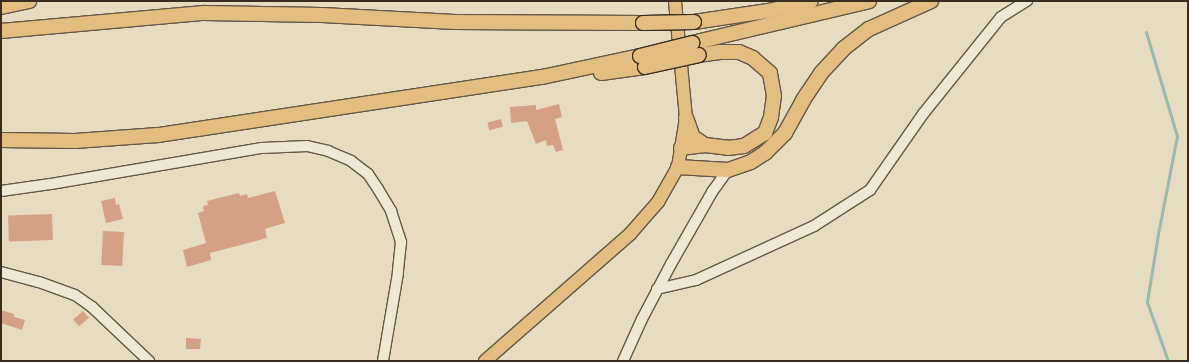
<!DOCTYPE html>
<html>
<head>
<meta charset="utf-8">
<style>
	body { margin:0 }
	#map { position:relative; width:1189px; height:362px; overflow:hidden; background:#e7dcc0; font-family:"Old Standard TT",serif }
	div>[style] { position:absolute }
	.stream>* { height:3px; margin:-1.5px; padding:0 1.5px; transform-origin:1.5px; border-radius:1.5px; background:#97bab6 }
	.building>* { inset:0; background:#d4a185; transform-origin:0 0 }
	.roads { filter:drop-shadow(1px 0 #645848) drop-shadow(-1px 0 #645848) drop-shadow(0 1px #645848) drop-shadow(0 -1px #645848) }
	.minor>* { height:10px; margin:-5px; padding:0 5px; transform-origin:5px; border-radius:5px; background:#efe8d6 }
	.major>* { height:12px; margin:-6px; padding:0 6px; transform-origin:6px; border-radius:6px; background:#e4be80 }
	.highway>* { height:14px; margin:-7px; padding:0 7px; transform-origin:7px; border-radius:7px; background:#e4be80 }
	.bridges { filter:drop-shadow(1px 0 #392c20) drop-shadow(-1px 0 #392c20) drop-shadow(0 1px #392c20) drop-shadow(0 -1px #392c20) }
	.highway-bridge>* { height:14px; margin:-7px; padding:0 7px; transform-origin:7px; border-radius:7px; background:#e4be80 }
	span { translate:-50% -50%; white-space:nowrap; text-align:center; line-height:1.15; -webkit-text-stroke:3.5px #efe8d6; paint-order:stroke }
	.frame { position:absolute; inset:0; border:2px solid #392c20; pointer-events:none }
</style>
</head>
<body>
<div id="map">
	<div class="stream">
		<div style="left:1146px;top:32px;width:109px;rotate:73.4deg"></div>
		<div style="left:1177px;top:136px;width:100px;rotate:101deg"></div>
		<div style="left:1158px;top:234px;width:69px;rotate:99.2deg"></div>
		<div style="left:1147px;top:302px;width:63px;rotate:70.4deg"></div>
	</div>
	<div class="building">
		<div style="clip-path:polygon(559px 104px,562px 117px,555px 119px,563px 150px,556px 152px,553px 145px,547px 146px,546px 140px,536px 144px,527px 121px,511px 123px,510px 107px,536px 105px,536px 110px)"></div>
		<div style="left:501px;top:119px;width:8px;height:14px;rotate:76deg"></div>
		<div style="clip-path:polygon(275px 191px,285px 223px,265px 229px,267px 238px,210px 253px,211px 260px,187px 267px,183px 250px,206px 243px,198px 213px,204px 211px,203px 206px,208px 205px,207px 201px,239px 193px,240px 196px,247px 194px,248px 198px)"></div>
		<div style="clip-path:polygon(115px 198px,116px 205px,119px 204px,123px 219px,106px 223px,101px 201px)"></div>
		<div style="left:52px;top:214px;width:26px;height:44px;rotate:88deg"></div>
		<div style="left:103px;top:231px;width:21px;height:34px;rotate:3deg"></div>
		<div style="clip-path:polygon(1px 310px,14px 314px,14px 317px,25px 320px,22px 330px,1px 323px)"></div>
		<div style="left:83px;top:311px;width:9px;height:13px;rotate:49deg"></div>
		<div style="clip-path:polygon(186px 338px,201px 339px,200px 349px,186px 349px)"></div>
	</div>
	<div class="roads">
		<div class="minor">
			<div style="left:1px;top:191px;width:50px;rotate:-8deg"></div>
			<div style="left:51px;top:184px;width:214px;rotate:-9.7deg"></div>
			<div style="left:262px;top:148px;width:45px;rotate:-2.5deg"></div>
			<div style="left:307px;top:146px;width:22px;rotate:13deg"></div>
			<div style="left:328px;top:151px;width:25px;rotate:23deg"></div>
			<div style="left:351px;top:161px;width:21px;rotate:37deg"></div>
			<div style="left:368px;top:174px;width:18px;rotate:56deg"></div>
			<div style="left:378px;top:189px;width:26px;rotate:59deg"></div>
			<div style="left:391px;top:211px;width:33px;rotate:72deg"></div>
			<div style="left:401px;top:242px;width:31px;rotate:96deg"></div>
			<div style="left:398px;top:273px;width:89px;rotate:99.7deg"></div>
			<div style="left:1px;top:272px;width:39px;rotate:15deg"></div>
			<div style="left:39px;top:282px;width:38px;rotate:20deg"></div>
			<div style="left:75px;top:295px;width:21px;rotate:35deg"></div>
			<div style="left:92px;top:307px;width:79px;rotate:43.5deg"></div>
			<div style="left:657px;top:289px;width:40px;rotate:-13deg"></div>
			<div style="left:696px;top:280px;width:130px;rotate:-24.6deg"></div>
			<div style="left:814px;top:226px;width:67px;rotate:-32.7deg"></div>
			<div style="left:870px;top:190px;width:93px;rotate:-55.1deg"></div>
			<div style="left:923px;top:114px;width:124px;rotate:-51.2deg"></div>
			<div style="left:1001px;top:17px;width:31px;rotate:-32deg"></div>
			<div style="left:623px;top:361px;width:46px;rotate:-65.7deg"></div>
			<div style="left:642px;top:319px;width:62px;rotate:-62.2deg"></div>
			<div style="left:671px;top:264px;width:83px;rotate:-60.3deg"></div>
			<div style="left:712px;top:192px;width:27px;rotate:-54deg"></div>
		</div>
		<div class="major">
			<div style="left:485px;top:361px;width:193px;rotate:-41.2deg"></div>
			<div style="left:630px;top:234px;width:43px;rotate:-48.8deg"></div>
			<div style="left:658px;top:202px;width:40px;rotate:-60.3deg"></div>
			<div style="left:678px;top:167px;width:50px;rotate:-80.7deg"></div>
			<div style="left:686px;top:118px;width:118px;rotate:-95.4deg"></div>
		</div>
		<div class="highway">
			<div style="left:1px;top:7px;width:29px;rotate:-12deg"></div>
			<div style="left:694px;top:22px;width:75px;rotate:-8.5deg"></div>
			<div style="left:768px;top:11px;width:44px;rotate:-13.1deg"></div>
			<div style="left:1px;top:31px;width:204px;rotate:-5.1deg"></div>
			<div style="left:204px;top:13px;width:118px;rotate:1deg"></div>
			<div style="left:322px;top:15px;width:133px;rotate:3deg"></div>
			<div style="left:455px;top:22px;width:188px;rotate:0.3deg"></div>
			<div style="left:692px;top:43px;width:182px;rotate:-13.3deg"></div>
			<div style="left:601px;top:73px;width:44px;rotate:-7.8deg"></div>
			<div style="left:686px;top:118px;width:20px;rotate:70deg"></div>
			<div style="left:693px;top:137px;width:14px;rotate:34deg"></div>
			<div style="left:705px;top:145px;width:23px;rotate:7deg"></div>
			<div style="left:728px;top:148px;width:16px;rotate:-7deg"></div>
			<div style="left:744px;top:146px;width:25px;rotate:-32deg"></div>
			<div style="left:765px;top:133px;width:17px;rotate:-69deg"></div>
			<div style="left:771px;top:117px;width:21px;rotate:-82deg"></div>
			<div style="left:774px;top:96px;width:23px;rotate:-100deg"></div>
			<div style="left:770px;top:73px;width:23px;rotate:-139deg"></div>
			<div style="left:753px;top:58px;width:15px;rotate:-157deg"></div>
			<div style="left:739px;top:52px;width:19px;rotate:180deg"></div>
			<div style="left:720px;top:52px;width:21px;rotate:172deg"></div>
			<div style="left:1px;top:140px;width:74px;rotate:0.8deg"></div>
			<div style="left:75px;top:141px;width:83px;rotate:-4.1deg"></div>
			<div style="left:158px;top:135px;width:388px;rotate:-8.6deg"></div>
			<div style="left:542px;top:77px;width:100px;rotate:-12.1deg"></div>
			<div style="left:681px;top:148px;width:24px;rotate:-7deg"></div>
			<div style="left:678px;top:167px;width:50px;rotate:3.4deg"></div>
			<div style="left:728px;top:170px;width:24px;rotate:-19deg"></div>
			<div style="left:751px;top:162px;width:17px;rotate:-33deg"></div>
			<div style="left:765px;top:153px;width:28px;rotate:-45deg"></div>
			<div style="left:785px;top:133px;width:38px;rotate:-61deg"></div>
			<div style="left:803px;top:100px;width:32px;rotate:-56deg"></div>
			<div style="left:821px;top:73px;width:33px;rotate:-47deg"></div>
			<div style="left:843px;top:49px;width:33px;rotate:-38deg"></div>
			<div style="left:869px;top:29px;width:68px;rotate:-24.3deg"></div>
		</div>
	</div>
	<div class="bridges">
		<div class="highway-bridge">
			<div style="left:643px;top:23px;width:51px;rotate:-1.1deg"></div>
			<div style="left:640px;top:56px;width:54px;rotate:-14deg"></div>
			<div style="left:645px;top:67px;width:55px;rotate:-12.5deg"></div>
		</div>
	</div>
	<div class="frame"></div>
</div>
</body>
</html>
